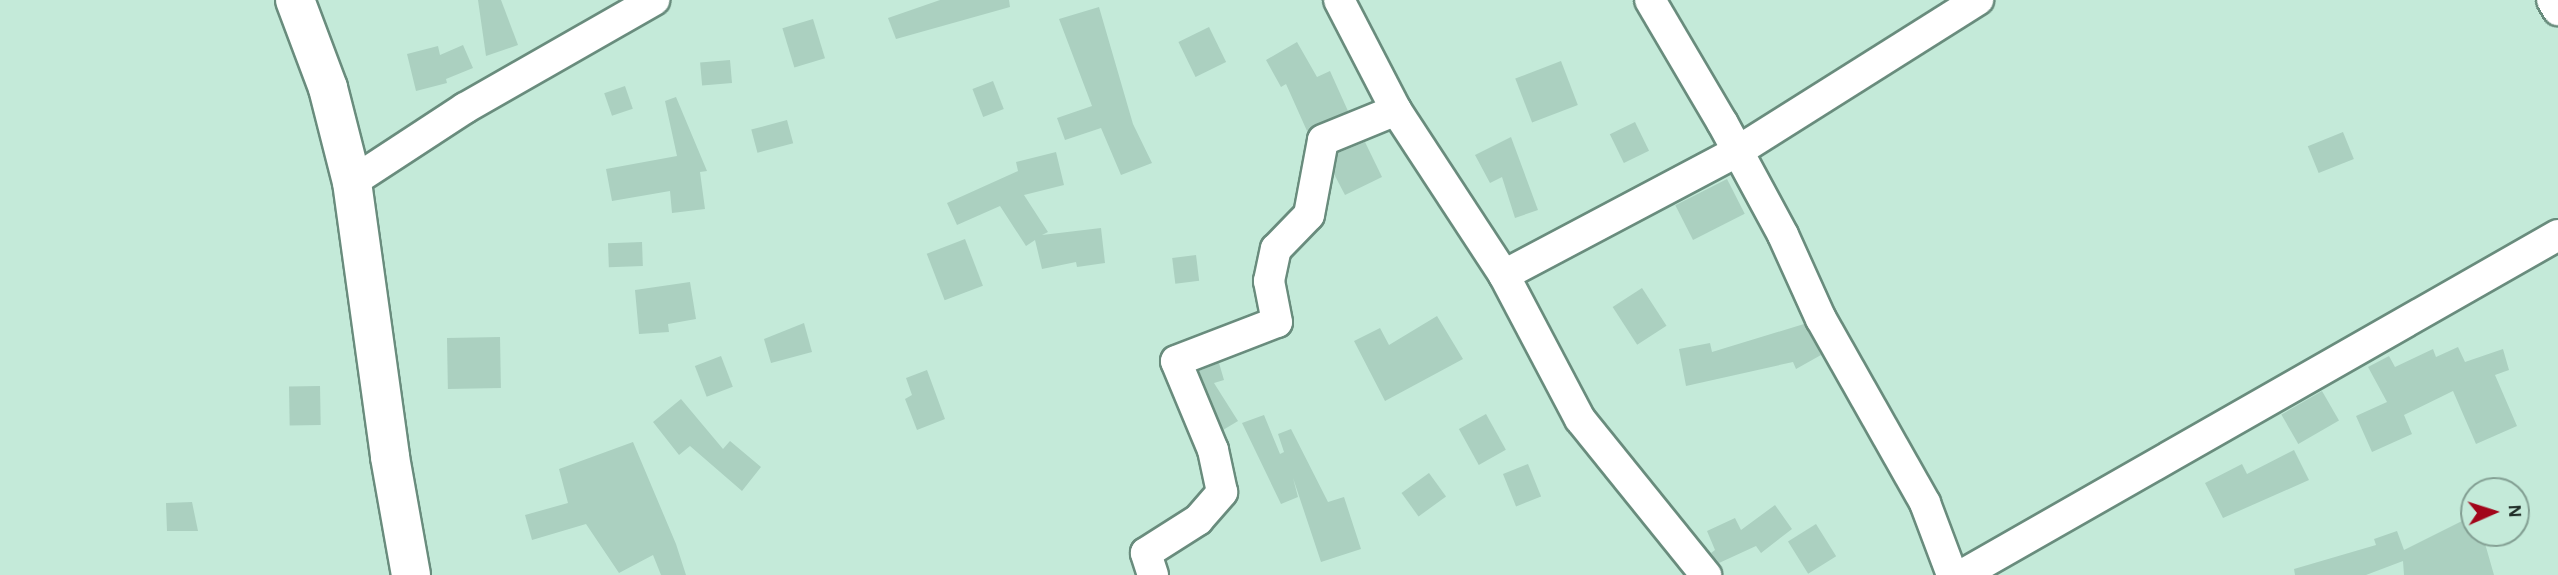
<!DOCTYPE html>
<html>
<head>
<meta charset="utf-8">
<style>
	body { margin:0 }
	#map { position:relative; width:2558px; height:575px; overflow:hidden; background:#c4ead9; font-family:"Alegreya Sans",sans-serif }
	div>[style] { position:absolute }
	.building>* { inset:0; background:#abd0c0; transform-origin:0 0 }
	.roads { filter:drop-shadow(2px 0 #698c7d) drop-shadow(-2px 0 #698c7d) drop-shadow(0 2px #698c7d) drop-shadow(0 -2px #698c7d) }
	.street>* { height:30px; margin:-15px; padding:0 15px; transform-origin:15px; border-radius:15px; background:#fff }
	.secondary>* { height:38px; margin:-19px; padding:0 19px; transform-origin:19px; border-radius:19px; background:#fff }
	span { translate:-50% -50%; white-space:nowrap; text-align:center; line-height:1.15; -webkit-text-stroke:7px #c4ead9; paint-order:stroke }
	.north { position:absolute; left:2460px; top:477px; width:70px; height:70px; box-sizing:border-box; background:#c4ead9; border:2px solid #839f93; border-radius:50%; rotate:87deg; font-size:19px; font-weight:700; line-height:28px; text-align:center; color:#212f29 }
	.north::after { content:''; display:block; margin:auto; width:24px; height:32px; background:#a2051a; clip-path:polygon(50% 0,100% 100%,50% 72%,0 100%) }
</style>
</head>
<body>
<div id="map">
	<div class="building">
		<div style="clip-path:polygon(478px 0,501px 0,518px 45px,486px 56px)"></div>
		<div style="clip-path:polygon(940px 0,1009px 0,1010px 7px,896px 39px,888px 18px)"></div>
		<div style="clip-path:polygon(1099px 7px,1133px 124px,1152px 163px,1121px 175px,1101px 128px,1065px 140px,1057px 118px,1092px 106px,1059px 19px)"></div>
		<div style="left:813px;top:19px;width:41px;height:32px;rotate:73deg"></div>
		<div style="left:1209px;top:27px;width:39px;height:34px;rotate:64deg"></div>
		<div style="clip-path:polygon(1297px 42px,1317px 77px,1330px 71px,1348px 111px,1307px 131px,1286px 84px,1281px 87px,1266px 60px)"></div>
		<div style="clip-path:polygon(463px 45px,473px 68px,446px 79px,447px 83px,416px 91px,407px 54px,438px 46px,440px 55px)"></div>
		<div style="left:730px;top:60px;width:23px;height:30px;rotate:85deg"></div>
		<div style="left:1561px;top:61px;width:47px;height:49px;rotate:69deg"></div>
		<div style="left:993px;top:81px;width:30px;height:22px;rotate:69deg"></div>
		<div style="left:625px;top:86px;width:24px;height:22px;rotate:71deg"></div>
		<div style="clip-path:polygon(676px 97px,707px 171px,700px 172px,705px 209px,672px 213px,670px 191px,612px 201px,606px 169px,677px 156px,665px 101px)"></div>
		<div style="left:787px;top:120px;width:24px;height:37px;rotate:75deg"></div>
		<div style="left:1635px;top:122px;width:32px;height:28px;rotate:64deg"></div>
		<div style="left:2343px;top:132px;width:29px;height:38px;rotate:68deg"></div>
		<div style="clip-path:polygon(1511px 137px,1538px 210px,1515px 218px,1502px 177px,1490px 183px,1475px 155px)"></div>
		<div style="clip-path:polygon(1365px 142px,1382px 177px,1345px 195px,1334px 174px,1338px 153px)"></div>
		<div style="clip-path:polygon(1056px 152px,1064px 185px,1024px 195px,1048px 232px,1042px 235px,1101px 228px,1105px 263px,1077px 267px,1076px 262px,1042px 269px,1035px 240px,1026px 246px,1000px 206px,957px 225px,947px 203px,1018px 171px,1016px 162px)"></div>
		<div style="left:1727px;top:179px;width:39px;height:58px;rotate:63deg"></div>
		<div style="left:965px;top:239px;width:50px;height:41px;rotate:69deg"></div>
		<div style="left:642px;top:242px;width:24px;height:34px;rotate:88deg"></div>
		<div style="left:1196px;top:255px;width:26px;height:24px;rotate:83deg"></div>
		<div style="clip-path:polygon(690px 282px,696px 319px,668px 324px,669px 332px,639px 334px,635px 290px)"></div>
		<div style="left:1642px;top:288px;width:45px;height:35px;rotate:57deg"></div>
		<div style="clip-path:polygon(1437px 316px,1463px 359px,1385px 401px,1354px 341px,1380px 328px,1389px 345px)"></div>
		<div style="clip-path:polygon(804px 323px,812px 352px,771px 363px,764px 339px)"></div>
		<div style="clip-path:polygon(1804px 324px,1821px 355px,1796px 369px,1793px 362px,1686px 386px,1679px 349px,1710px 343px,1712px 352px)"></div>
		<div style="left:500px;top:337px;width:51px;height:53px;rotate:89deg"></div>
		<div style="clip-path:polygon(2458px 347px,2465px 362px,2503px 349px,2509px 370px,2495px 375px,2517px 426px,2476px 444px,2453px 391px,2404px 415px,2412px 434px,2372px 452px,2356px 416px,2387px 402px,2368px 367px,2389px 356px,2395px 367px,2433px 349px,2436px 357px)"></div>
		<div style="left:721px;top:356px;width:33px;height:28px;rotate:69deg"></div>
		<div style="clip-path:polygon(1219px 363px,1224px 380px,1214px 383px,1238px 421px,1223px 430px,1199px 371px)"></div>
		<div style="clip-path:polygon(927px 370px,945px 419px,917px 430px,905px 399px,912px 395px,906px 378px)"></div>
		<div style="left:320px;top:386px;width:39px;height:31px;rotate:89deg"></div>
		<div style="left:2322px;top:391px;width:34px;height:47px;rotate:60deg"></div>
		<div style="clip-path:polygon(681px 399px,723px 449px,730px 441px,761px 467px,742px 491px,690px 446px,679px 455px,653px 422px)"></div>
		<div style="left:1486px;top:414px;width:41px;height:31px;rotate:61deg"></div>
		<div style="clip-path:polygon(1264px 415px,1280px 454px,1284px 452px,1278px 434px,1291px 429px,1328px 502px,1344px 497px,1361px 549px,1321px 562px,1293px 478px,1298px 497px,1281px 504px,1242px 423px)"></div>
		<div style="clip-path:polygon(633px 442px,676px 544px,686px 575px,661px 575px,653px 555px,619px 573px,586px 524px,532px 540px,525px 515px,568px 503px,559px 469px)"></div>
		<div style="clip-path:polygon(2294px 450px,2309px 480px,2223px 518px,2205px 483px,2242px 464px,2247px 474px)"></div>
		<div style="left:1528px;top:464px;width:35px;height:27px;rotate:68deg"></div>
		<div style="left:1429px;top:473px;width:29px;height:34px;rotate:54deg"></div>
		<div style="clip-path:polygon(192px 502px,198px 531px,167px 531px,166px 503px)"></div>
		<div style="clip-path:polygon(1775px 505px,1792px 529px,1761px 553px,1756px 546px,1719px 563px,1711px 553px,1715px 550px,1707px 531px,1735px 518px,1741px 530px)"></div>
		<div style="clip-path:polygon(2474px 515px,2474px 533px,2482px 533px,2494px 575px,2404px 575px,2403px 561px,2366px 575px,2295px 575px,2294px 569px,2376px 545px,2374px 539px,2397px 531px,2404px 550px)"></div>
		<div style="left:1816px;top:524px;width:38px;height:33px;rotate:58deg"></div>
	</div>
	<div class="roads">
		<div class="street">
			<div style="left:1339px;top:0;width:124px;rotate:62.6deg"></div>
			<div style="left:1396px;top:110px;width:197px;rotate:56.8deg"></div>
			<div style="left:1504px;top:275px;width:163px;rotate:62.2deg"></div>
			<div style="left:1580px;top:419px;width:201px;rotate:51.1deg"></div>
			<div style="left:1650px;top:0;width:142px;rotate:59.5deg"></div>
			<div style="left:1722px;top:122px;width:128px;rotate:61.6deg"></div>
			<div style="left:1783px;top:235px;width:92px;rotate:65.7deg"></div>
			<div style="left:1821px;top:319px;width:211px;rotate:60.5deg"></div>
			<div style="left:1925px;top:503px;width:77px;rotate:69.4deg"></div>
			<div style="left:2552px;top:0;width:12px;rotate:59deg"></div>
			<div style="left:352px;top:182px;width:135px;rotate:-33.2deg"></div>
			<div style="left:465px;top:108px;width:218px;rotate:-29.7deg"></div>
			<div style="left:1504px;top:275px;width:265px;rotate:-27.9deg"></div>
			<div style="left:1738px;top:151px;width:284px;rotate:-32.2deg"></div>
			<div style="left:1153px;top:575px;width:23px;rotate:-108deg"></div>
			<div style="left:1146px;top:553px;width:62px;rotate:-32.4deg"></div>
			<div style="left:1198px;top:520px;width:37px;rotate:-49deg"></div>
			<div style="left:1222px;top:492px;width:43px;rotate:-102.1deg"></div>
			<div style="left:1213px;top:450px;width:96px;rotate:-112.6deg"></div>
			<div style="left:1176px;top:361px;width:108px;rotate:-21.1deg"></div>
			<div style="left:1277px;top:322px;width:42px;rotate:-101deg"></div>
			<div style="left:1269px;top:281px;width:33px;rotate:-78deg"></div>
			<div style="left:1276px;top:249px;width:47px;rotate:-45.9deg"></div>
			<div style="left:1309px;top:215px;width:76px;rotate:-79.4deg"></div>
			<div style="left:1323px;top:140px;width:79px;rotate:-22.3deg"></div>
			<div style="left:1962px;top:575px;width:686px;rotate:-29.7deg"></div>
		</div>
		<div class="secondary">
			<div style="left:295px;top:0;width:94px;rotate:69.4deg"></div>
			<div style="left:328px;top:88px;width:97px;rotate:75.7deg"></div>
			<div style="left:352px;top:182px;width:278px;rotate:82.1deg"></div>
			<div style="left:390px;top:457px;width:120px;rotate:79.9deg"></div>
		</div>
	</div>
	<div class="north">N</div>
</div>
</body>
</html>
